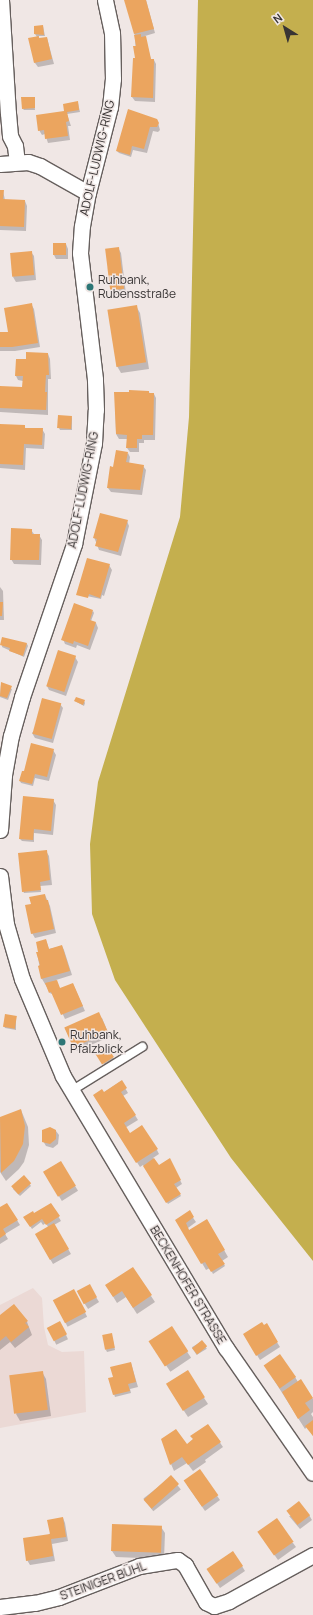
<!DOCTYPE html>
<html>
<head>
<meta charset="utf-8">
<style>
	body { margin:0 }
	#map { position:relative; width:313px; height:1615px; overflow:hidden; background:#f0e7e5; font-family:Manrope,sans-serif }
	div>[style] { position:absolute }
	.built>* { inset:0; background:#ebd9d5 }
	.forest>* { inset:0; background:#c4af4e }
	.shadow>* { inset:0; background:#0003; transform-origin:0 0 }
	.building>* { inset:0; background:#eba55f; transform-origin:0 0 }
	.roads { filter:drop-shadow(1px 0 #665f5d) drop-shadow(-1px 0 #665f5d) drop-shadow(0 1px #665f5d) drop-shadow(0 -1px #665f5d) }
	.lane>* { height:8px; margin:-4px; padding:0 4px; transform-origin:4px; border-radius:4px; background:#fff }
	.street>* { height:15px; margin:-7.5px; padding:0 7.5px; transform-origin:7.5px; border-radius:7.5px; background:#fff }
	.dots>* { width:11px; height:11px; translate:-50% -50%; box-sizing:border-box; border:2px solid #f0e7e5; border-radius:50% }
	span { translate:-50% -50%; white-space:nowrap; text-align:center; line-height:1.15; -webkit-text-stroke:3px #f0e7e5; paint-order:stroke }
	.street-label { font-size:12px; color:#383434 }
	.poi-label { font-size:12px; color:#383434 }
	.left { translate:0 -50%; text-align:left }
	.north { position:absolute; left:265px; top:8px; width:40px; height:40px; -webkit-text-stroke:3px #f0e7e5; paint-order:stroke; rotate:323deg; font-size:11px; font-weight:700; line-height:16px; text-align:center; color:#383434 }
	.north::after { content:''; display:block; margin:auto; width:14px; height:18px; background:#383434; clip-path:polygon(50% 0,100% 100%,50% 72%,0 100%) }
</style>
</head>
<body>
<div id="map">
	<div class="built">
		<div style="clip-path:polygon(33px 1288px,42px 1298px,44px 1327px,48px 1345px,62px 1352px,84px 1351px,86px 1412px,0 1428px,0 1305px)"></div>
	</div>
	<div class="forest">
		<div style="clip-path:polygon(198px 0,313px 0,313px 1261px,231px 1158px,115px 980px,92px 914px,90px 844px,98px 782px,180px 517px,189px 417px)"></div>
	</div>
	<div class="shadow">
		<div style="clip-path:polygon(125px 0,146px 0,155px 33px,145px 36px,151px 60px,154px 60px,156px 64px,155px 102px,135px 101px,132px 97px,136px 58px,135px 36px)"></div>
		<div style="clip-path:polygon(43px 26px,45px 36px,38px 36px,40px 39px,47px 38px,54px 64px,38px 67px,35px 63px,37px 37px,35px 34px)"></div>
		<div style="clip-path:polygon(34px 98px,35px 110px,24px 110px,23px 109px)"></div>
		<div style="clip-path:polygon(78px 103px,80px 112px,67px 114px,71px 126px,68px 126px,70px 140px,48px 143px,45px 134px,42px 135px,39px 130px)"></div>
		<div style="clip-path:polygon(157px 119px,160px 130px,158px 132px,153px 131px,147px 153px,133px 150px,131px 157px,119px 153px,117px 151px)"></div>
		<div style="clip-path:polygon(0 191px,3px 191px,5px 200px,25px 201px,27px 206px,26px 231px,0 230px)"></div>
		<div style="clip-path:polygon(66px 244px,68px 249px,68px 259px,56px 259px,54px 255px)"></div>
		<div style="clip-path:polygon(118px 248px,121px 253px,126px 294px,114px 295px,112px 291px)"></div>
		<div style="clip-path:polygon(31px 252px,34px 256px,36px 280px,16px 282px,13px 277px)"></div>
		<div style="clip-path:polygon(31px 304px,34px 309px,40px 347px,15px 351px,0 351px,0 333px,9px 333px)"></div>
		<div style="clip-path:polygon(136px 306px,140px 313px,149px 369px,121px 373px,117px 366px)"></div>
		<div style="clip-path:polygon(48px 354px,50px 359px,51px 379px,48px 379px,48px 415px,0 412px,0 387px,23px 388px,23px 381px,18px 380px,16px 376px,27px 360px)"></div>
		<div style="clip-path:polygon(149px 392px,150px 394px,154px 394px,156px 398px,155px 440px,144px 440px,144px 443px,139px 443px,139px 452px,130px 452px,127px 448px,127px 439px,119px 439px,116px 434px,115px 393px)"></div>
		<div style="clip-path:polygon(72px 417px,72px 430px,60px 430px,59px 428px)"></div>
		<div style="clip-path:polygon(0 425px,24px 426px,26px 429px,42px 429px,45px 434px,44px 449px,26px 448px,25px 470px,0 468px)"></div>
		<div style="clip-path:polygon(128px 453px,130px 457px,129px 464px,143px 466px,146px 470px,142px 495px,111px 492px,108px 488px,114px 468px)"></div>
		<div style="clip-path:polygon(127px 521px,129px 526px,121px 556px,99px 550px,94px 537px)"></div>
		<div style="clip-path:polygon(31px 530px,34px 534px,39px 535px,42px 540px,41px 565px,14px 564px,11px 559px)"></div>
		<div style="clip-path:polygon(109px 565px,112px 570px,104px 596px,102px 595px,101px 599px,77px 594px)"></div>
		<div style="clip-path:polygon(0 587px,3px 591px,4px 620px,0 620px)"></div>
		<div style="clip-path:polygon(93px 611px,94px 613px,91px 621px,96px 623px,98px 628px,90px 650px,77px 645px,76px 648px,65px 644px,63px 639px)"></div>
		<div style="clip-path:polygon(3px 639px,27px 644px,28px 646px,24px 657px,2px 647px)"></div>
		<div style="clip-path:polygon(75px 657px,78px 662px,66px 696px,49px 690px,47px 686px)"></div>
		<div style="clip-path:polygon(1px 684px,12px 689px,8px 700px,0 697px)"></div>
		<div style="clip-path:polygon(75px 701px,84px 701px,85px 703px,84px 706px)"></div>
		<div style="clip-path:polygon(60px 704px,63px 708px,53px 743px,35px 738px,32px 733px)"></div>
		<div style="clip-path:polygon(53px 750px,56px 755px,49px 781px,35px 778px,33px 786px,21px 783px,20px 781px,25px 773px)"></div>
		<div style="clip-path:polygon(53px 800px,56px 805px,53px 835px,34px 833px,34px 842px,22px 841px,20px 839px)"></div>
		<div style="clip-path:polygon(46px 851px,49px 856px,52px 885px,40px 886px,41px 892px,24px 893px,23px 891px)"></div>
		<div style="clip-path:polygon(45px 895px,50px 906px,56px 933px,35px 938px,32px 933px,32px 904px)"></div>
		<div style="clip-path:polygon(46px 940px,49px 949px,62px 946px,64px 950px,72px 975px,56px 980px,60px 989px,73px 984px,85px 1011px,65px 1019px,53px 993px,51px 994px,42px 979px,37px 953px,39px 952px)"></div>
		<div style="clip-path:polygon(16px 1017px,16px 1030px,5px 1028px,4px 1026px)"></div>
		<div style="clip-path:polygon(102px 1018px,110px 1037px,76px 1051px,65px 1028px)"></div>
		<div style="left:106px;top:1048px;width:14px;height:11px;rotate:54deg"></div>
		<div style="clip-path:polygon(121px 1081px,128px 1093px,123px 1096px,138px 1120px,125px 1128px,130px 1135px,157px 1150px,159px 1154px,153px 1158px,158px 1167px,172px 1164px,182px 1184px,176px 1188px,181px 1196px,168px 1204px,143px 1165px,140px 1167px,97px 1100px,103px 1093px)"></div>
		<div style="clip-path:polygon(21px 1110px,28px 1127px,29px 1145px,24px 1162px,19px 1169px,6px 1181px,0 1172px,0 1119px)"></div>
		<div style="clip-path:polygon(56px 1131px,59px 1135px,58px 1144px,53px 1148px,46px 1146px,43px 1141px)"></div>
		<div style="left:60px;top:1162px;width:34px;height:19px;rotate:58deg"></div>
		<div style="clip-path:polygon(24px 1176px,31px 1186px,20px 1196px,13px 1189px)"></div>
		<div style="clip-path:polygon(7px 1204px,20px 1225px,5px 1234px,8px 1239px,0 1244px,0 1208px)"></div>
		<div style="clip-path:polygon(51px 1204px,61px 1221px,54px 1225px,71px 1254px,53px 1264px,36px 1235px,48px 1227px,46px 1223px,43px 1225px,41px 1222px,32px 1229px,25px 1218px,36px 1218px)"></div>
		<div style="clip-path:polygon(189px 1212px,196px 1222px,188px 1228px,189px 1231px,207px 1220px,228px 1257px,222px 1261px,225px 1266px,213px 1274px,210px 1268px,206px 1270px,177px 1220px)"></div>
		<div style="clip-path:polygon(106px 1285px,151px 1296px,155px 1302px,137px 1314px,126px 1297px,117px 1303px)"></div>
		<div style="left:89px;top:1286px;width:19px;height:13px;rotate:58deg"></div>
		<div style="left:74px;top:1291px;width:29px;height:22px;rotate:63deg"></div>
		<div style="clip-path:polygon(13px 1306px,27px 1322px,32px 1335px,15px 1348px,10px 1342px,0 1350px,0 1317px)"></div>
		<div style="left:60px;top:1322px;width:19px;height:13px;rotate:65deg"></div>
		<div style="clip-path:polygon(266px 1325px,280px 1347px,260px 1360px,244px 1334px)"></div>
		<div style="left:171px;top:1328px;width:36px;height:25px;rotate:56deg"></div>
		<div style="clip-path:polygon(112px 1336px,115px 1350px,107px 1352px,106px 1350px)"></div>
		<div style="left:202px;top:1341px;width:9px;height:12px;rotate:58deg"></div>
		<div style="clip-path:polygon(131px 1363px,138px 1387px,130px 1389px,131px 1393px,115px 1397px,109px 1379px,114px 1378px)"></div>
		<div style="clip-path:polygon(42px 1372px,46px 1379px,51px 1416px,20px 1421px,16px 1414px)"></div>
		<div style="clip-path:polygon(187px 1372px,208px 1404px,188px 1417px,171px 1391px)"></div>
		<div style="clip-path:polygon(272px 1377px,295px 1377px,298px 1382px,300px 1381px,313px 1399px,313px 1412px,311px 1414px,313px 1417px,313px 1436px,307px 1427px,305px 1429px)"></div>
		<div style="clip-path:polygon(208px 1425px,223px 1447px,205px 1460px,206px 1462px,193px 1471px,187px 1463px,174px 1471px,171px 1464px,187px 1445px)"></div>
		<div style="clip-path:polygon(199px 1470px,220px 1500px,205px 1511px,187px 1485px)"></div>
		<div style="left:171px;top:1477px;width:16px;height:35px;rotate:52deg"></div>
		<div style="clip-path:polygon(309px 1515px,312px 1520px,300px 1529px,289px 1516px)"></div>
		<div style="clip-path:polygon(63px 1518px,65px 1523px,68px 1541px,52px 1544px,55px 1561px,30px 1565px,27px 1560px)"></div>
		<div style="clip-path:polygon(161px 1527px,165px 1533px,164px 1559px,116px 1557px,112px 1551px)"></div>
		<div style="clip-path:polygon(261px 1536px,293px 1543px,296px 1547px,278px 1560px)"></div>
		<div style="clip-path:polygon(233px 1552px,245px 1571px,220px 1588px,210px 1573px)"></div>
	</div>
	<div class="building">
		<div style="clip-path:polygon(124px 0,146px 0,154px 29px,134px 34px)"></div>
		<div style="clip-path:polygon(43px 25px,44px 35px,34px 34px,34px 26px)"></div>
		<div style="clip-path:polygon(141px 34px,141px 37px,146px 36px,151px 59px,154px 59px,153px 98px,131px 97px,133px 58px,135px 58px,133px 46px,136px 46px,134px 35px)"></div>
		<div style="clip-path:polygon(39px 36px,39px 38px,47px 37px,52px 59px,34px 63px,28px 38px)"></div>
		<div style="clip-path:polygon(21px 97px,35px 97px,35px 108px,22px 109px)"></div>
		<div style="clip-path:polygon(78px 101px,79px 110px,67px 112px,69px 121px,66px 122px,68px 136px,45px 139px,44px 130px,38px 131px,36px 115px,64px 111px,63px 104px)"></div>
		<div style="clip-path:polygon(128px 109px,157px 119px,159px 123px,157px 127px,150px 127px,144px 149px,132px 146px,130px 155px,116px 151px)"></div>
		<div style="clip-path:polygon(0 190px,4px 190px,3px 199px,25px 200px,24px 227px,0 226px)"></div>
		<div style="left:53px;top:243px;width:13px;height:12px"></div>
		<div style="left:119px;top:247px;width:42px;height:14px;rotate:83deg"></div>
		<div style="left:32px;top:251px;width:24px;height:22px;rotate:85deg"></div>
		<div style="clip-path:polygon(32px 303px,38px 343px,12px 347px,0 347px,0 332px,8px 332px,4px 308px)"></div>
		<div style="left:137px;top:305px;width:58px;height:30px;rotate:81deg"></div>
		<div style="clip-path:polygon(26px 352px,48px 353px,49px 375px,46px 375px,45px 392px,47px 392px,46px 410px,0 408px,0 386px,22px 387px,23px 376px,15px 376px,16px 359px,26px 359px)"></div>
		<div style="clip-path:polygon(129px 390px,149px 391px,149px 393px,154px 393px,153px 435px,142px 435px,142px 439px,137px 439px,137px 448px,126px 448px,127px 435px,116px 434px,114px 392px,129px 392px)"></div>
		<div style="left:58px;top:415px;width:14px;height:13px;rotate:4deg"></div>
		<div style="clip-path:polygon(0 424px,25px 425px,25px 428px,43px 428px,42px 445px,24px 444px,23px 465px,0 464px)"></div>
		<div style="clip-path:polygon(116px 450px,128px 452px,126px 462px,144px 465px,140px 490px,107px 488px,110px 466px,113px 467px)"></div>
		<div style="clip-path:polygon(100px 513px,128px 520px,118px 552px,95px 546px,97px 539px,93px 538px)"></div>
		<div style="clip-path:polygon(11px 528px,32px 529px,32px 534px,40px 534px,39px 560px,10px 560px)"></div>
		<div style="clip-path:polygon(87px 558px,110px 564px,100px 598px,89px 594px,88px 598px,76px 595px)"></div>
		<div style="clip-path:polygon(0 602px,3px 602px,2px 616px,0 616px)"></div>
		<div style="clip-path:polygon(74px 603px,93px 610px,90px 620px,96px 622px,88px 646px,74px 641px,73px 644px,61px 640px)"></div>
		<div style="clip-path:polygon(2px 637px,27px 643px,23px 656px,9px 651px,10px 648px,0 645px)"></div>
		<div style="left:58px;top:650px;width:19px;height:38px;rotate:18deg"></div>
		<div style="clip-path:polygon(1px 682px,12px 686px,7px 698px,0 696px)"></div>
		<div style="clip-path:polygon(76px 697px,85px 700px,83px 705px,74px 701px)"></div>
		<div style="left:42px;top:698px;width:20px;height:37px;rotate:15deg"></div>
		<div style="clip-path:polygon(31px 743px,54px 749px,47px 777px,35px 774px,32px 784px,19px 781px,22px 771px,24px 771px)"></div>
		<div style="clip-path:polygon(23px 796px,54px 799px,51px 831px,34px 829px,33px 840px,19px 839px)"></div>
		<div style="clip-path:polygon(47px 850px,50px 880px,40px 882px,41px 890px,22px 892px,18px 853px)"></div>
		<div style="clip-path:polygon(45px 894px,46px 900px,48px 900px,54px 929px,31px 934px,25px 905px,31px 904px,29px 897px)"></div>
		<div style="clip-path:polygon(46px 939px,49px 949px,62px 945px,70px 971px,41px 979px,38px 966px,40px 965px,36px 952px,38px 952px,36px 942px)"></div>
		<div style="clip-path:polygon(57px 980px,60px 988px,73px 983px,83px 1006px,61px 1015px,51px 992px,49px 993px,45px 983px)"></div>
		<div style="left:99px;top:1012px;width:22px;height:38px;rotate:66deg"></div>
		<div style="left:5px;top:1014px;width:12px;height:13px;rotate:9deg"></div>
		<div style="left:107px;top:1046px;width:13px;height:14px;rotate:58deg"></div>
		<div style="clip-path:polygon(122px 1080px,127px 1088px,121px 1092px,136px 1115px,124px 1123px,130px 1133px,142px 1125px,158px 1149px,136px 1163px,93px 1095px,102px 1089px,104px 1092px)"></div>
		<div style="clip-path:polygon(21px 1109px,25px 1126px,23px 1144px,14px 1161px,1px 1173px,0 1117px)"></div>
		<div style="clip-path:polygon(50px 1127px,56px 1130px,56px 1139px,50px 1144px,42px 1142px,42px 1130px)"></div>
		<div style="clip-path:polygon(154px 1158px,159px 1165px,170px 1158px,181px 1180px,174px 1184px,181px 1194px,166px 1203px,143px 1166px)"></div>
		<div style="left:61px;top:1161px;width:29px;height:21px;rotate:59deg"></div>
		<div style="left:24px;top:1175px;width:11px;height:17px;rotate:49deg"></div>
		<div style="clip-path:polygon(7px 1203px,18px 1220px,3px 1229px,6px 1234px,0 1238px,0 1207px)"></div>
		<div style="clip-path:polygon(51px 1203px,60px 1216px,46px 1225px,42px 1219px,30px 1227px,23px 1217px,33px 1211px,34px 1213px)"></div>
		<div style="clip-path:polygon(190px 1210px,194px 1217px,186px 1223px,189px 1230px,207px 1219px,225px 1250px,218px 1254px,225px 1264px,211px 1272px,205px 1262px,201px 1264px,175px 1220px)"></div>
		<div style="left:54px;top:1223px;width:30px;height:22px;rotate:60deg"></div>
		<div style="clip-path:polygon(133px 1267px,152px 1295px,133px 1308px,122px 1291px,113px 1297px,105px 1285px)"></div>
		<div style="left:90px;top:1284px;width:15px;height:15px;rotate:62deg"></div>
		<div style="left:74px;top:1289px;width:26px;height:24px;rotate:62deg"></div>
		<div style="clip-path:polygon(14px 1304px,28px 1321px,25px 1323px,29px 1327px,11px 1342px,6px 1336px,0 1341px,0 1315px)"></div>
		<div style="left:60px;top:1321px;width:15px;height:15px;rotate:62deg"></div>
		<div style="clip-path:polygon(262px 1322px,264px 1325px,267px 1323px,278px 1342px,256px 1356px,243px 1334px)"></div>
		<div style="left:172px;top:1326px;width:30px;height:28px;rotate:57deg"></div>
		<div style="left:112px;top:1333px;width:15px;height:10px;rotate:79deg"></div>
		<div style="left:202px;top:1340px;width:8px;height:13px;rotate:50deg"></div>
		<div style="left:280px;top:1354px;width:28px;height:20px;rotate:55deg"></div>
		<div style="clip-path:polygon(131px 1362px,136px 1382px,128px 1384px,130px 1391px,113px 1395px,108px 1378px,113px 1377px,110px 1367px)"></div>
		<div style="left:188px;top:1370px;width:32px;height:26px;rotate:58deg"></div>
		<div style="left:43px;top:1371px;width:39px;height:34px;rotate:83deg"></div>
		<div style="clip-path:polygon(301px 1379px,313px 1398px,305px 1403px,310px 1410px,298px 1419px,282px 1392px)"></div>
		<div style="clip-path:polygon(313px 1420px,313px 1436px,305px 1426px)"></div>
		<div style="clip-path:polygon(208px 1424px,221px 1442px,188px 1465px,182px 1457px,170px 1465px,161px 1439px,176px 1429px,187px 1444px,193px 1439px,190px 1436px)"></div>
		<div style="left:200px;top:1469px;width:32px;height:20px;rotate:55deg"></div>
		<div style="left:171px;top:1475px;width:12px;height:37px;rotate:48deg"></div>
		<div style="left:299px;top:1501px;width:18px;height:16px;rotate:52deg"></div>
		<div style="clip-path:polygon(63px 1517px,66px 1537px,51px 1539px,53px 1556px,26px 1561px,23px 1538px,50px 1534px,47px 1520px)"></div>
		<div style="left:277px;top:1518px;width:29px;height:24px;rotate:55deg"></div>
		<div style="left:112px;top:1524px;width:50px;height:27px;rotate:2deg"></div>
		<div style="left:233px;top:1551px;width:18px;height:32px;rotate:56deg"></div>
	</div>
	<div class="roads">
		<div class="lane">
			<div style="left:71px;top:1091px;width:84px;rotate:-31.8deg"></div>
		</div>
		<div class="street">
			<div style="left:1px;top:0;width:113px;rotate:86.5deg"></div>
			<div style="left:8px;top:113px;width:23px;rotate:85deg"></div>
			<div style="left:10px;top:136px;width:11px;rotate:63deg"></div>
			<div style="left:15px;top:146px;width:16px;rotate:83deg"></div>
			<div style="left:0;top:164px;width:28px;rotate:-4deg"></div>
			<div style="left:28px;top:162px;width:13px;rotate:18deg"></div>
			<div style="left:40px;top:166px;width:55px;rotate:29.4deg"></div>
			<div style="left:0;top:830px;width:55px;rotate:-85.8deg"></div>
			<div style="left:4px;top:775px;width:40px;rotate:-80deg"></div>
			<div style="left:11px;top:736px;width:41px;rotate:-74.2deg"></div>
			<div style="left:22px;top:697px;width:162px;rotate:-71.2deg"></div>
			<div style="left:74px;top:544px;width:103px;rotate:-78.8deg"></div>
			<div style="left:94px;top:443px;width:33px;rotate:-87deg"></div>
			<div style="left:96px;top:410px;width:31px;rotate:-92deg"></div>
			<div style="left:95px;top:379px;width:127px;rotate:-96.8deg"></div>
			<div style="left:80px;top:253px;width:27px;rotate:-86deg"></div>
			<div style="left:82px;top:226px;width:34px;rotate:-80deg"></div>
			<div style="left:88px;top:193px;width:89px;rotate:-75.7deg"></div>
			<div style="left:110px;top:107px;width:28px;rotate:-84deg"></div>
			<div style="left:113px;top:79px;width:46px;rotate:-91.2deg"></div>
			<div style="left:112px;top:33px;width:34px;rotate:-102deg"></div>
			<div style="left:0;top:876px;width:48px;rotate:82.9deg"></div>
			<div style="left:6px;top:924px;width:57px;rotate:73.8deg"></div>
			<div style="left:22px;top:979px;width:105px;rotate:67.1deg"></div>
			<div style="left:63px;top:1076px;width:317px;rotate:59.1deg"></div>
			<div style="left:226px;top:1348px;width:152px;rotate:55.2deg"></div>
			<div style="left:0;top:1607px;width:35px;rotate:-7deg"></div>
			<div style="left:35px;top:1603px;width:25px;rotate:-14deg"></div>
			<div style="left:59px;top:1597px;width:86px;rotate:-21.2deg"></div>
			<div style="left:139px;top:1566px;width:39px;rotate:-9deg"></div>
			<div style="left:178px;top:1560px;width:9px;rotate:36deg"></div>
			<div style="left:185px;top:1565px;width:43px;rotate:60.4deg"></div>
			<div style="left:206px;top:1602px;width:9px;rotate:27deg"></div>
			<div style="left:214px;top:1606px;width:16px;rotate:-18deg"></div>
			<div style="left:229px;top:1601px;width:96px;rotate:-28.7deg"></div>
		</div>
	</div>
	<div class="dots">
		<div style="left:90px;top:287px;background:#2c7676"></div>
		<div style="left:62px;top:1042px;background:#2c7676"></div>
	</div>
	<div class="street-label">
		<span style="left:97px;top:158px;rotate:-77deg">ADOLF-LUDWIG-RING</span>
		<span style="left:83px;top:490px;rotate:-79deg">ADOLF-LUDWIG-RING</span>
		<span style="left:188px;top:1285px;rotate:59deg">BECKENHOFER STRASSE</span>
		<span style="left:103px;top:1581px;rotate:-20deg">STEINIGER BÜHL</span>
	</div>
	<div class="poi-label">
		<span class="left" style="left:98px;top:287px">Ruhbank,<br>Rubensstraße</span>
		<span class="left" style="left:70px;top:1042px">Ruhbank,<br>Pfalzblick</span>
	</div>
	<div class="north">N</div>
</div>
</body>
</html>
